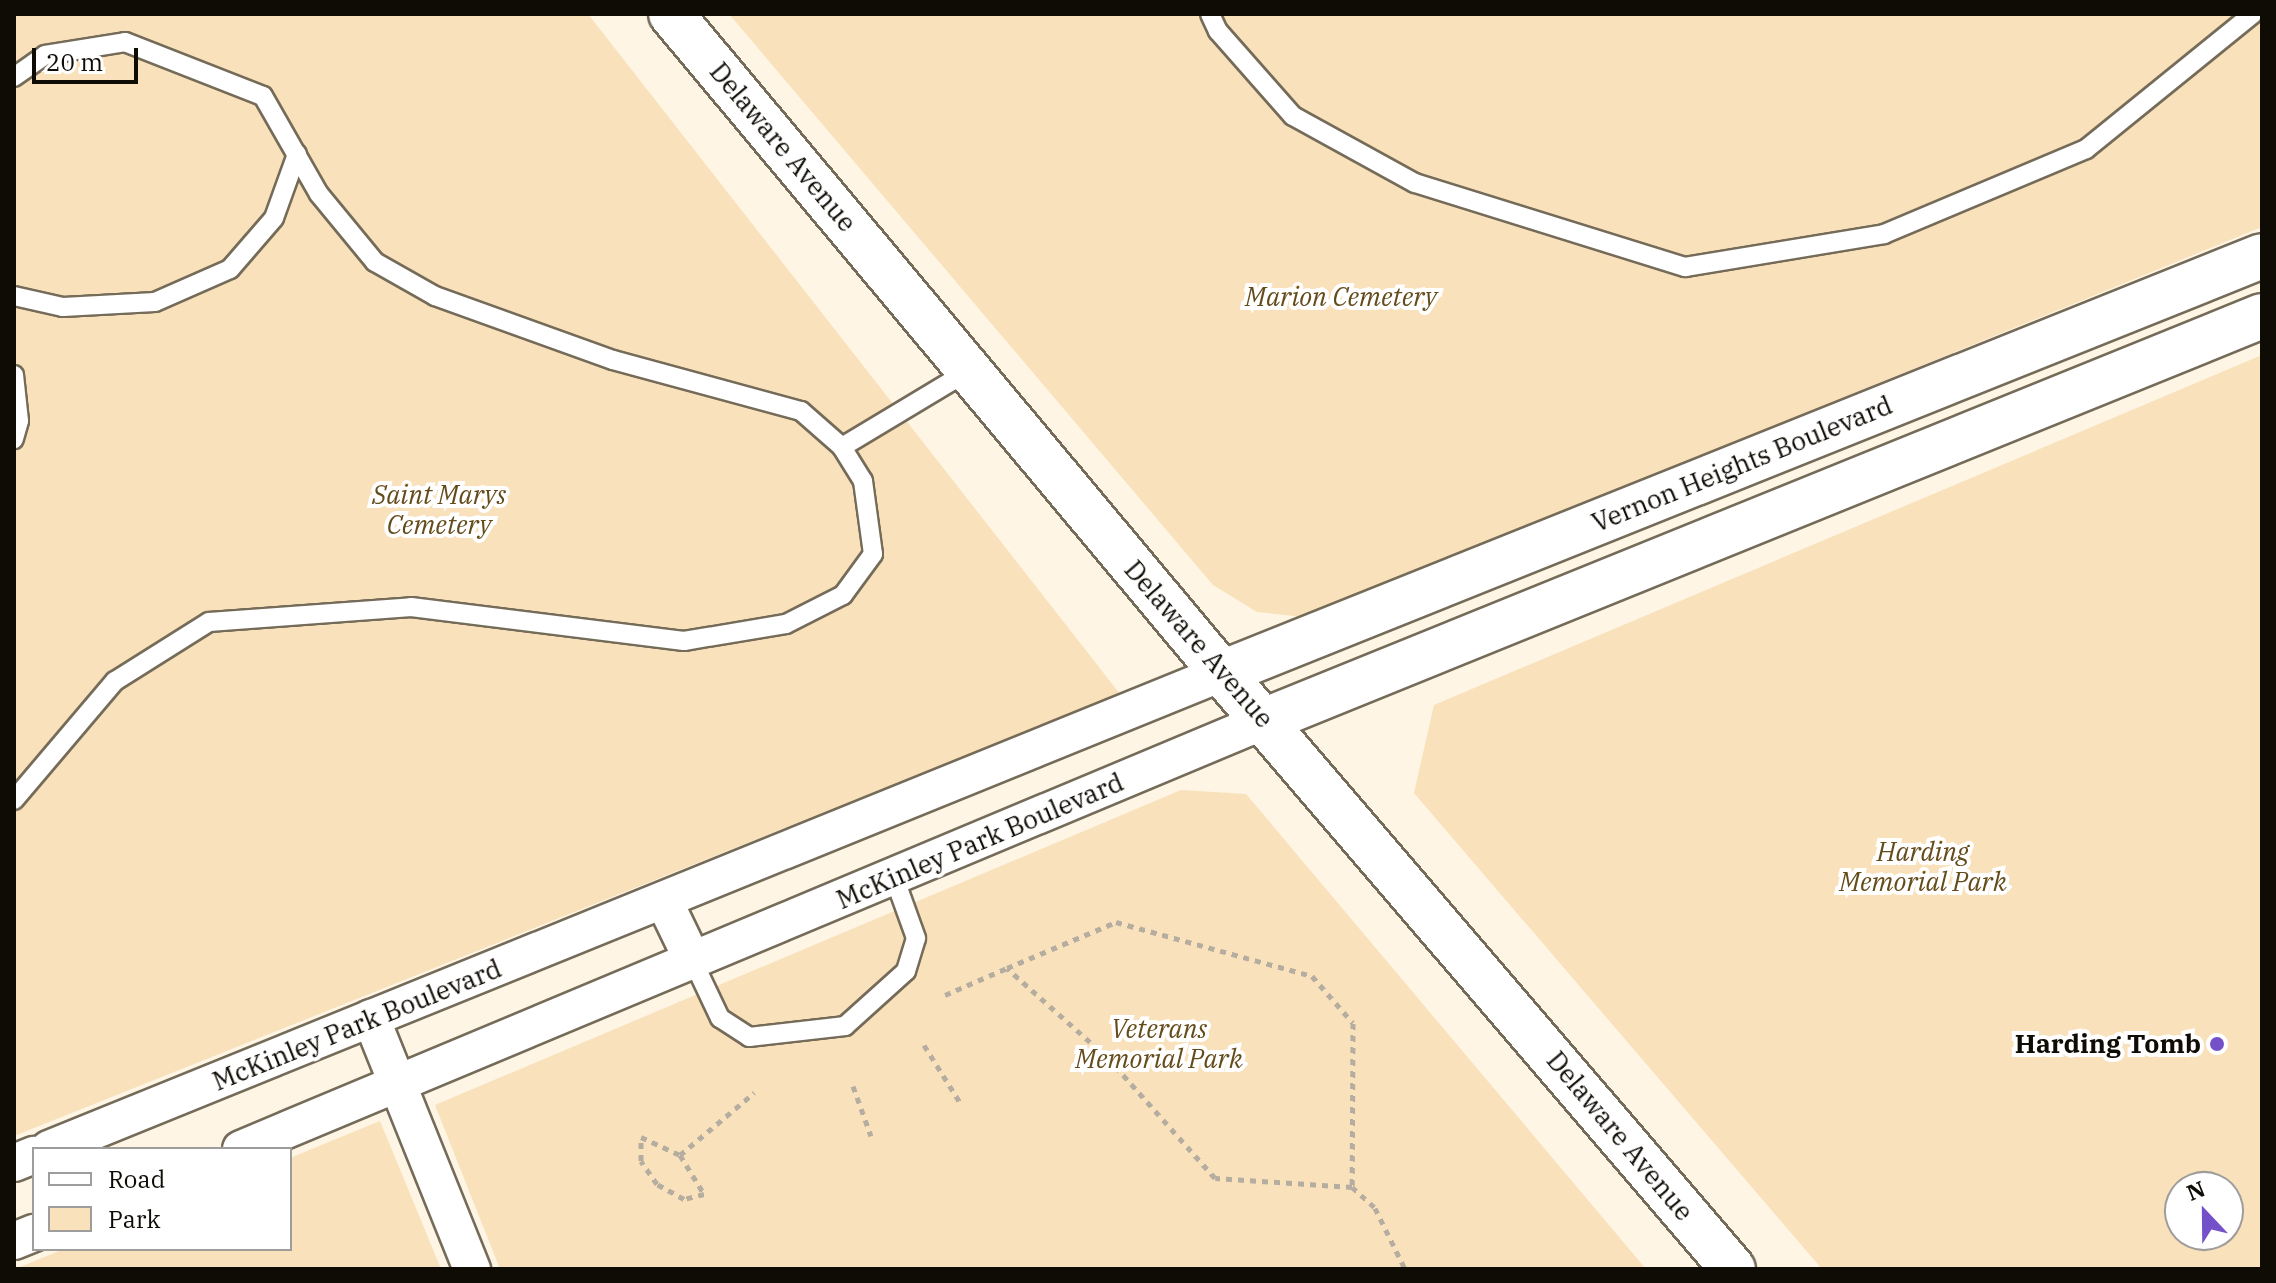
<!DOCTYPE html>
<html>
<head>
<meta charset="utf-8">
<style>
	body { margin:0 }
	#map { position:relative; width:2276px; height:1283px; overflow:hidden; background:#fef5e4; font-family:"IBM Plex Serif",serif }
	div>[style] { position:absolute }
	.green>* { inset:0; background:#f8e1bb }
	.path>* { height:5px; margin-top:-2.5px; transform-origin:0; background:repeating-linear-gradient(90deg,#b5ada0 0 6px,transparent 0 12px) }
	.roads { filter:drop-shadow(2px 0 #756b59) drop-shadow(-2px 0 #756b59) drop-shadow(0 2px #756b59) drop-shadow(0 -2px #756b59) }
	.lane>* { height:18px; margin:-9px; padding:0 9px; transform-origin:9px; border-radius:9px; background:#fff }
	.street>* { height:36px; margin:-18px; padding:0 18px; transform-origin:18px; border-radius:18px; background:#fff }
	.secondary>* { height:44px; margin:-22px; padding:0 22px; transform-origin:22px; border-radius:22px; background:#fff }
	.dots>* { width:22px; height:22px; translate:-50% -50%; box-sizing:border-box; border:4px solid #fff; border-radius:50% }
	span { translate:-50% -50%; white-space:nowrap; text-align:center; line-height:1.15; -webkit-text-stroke:8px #fff; paint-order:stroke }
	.street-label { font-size:26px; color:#0f0b05 }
	.park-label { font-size:26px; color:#644b1a; font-style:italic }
	.poi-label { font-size:26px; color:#0f0b05; font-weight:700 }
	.right { translate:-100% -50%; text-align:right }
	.frame { position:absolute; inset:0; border:16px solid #0f0b05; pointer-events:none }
	.legend { position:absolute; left:32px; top:1147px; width:260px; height:104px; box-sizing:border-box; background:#fff; border:2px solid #9f9d9b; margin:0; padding:10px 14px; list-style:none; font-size:24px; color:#0f0b05 }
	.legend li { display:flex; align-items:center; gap:16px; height:40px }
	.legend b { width:40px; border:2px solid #9f9d9b }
	.north { position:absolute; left:2164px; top:1171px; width:80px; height:80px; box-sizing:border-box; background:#fff; border:2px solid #9f9d9b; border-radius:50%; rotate:338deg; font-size:22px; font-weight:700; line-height:32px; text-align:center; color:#0f0b05 }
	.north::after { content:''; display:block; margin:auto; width:28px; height:36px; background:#7450c9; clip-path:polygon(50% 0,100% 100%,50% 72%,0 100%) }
	.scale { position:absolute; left:32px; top:48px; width:106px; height:36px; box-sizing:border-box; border:4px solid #0f0b05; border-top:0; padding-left:10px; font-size:24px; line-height:28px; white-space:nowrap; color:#0f0b05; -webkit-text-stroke:6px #fff; paint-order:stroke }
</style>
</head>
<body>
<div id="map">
	<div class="green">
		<div style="clip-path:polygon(14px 14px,588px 14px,1120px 694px,14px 1136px)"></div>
		<div style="clip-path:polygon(729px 14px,2262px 14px,2262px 227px,1304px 617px,1257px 612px,1213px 585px)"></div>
		<div style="clip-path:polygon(evenodd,2262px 355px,2262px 1269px,1822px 1269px,1414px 793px,1434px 705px,2262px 355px,2180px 1187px,2228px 1187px,2228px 1235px,2180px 1235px,2180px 1187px)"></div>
		<div style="clip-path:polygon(1181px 790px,1246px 794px,1646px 1269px,500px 1269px,435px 1105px)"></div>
		<div style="clip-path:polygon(380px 1121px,441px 1269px,15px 1269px,64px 1249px,290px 1249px,290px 1158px)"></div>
	</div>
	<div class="path">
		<div style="left:945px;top:995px;width:68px;rotate:-23.5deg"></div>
		<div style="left:1007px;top:968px;width:118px;rotate:-22.9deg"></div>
		<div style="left:1116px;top:922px;width:203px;rotate:15.4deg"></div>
		<div style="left:1312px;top:976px;width:62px;rotate:48.9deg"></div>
		<div style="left:1353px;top:1023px;width:164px;rotate:90.3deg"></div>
		<div style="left:1352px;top:1187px;width:137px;rotate:-176.2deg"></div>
		<div style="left:1215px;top:1178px;width:161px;rotate:-131.7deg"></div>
		<div style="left:1108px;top:1058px;width:135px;rotate:-138.3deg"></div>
		<div style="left:924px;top:1045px;width:70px;rotate:57.9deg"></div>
		<div style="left:853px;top:1086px;width:53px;rotate:70.2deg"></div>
		<div style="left:680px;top:1155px;width:46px;rotate:58.4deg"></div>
		<div style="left:704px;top:1194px;width:21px;rotate:166deg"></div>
		<div style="left:684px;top:1199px;width:31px;rotate:-151deg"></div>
		<div style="left:657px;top:1184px;width:28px;rotate:-125deg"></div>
		<div style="left:641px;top:1161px;width:24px;rotate:-90deg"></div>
		<div style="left:641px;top:1137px;width:43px;rotate:24.8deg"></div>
		<div style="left:680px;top:1155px;width:97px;rotate:-40deg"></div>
		<div style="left:1352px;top:1187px;width:31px;rotate:42deg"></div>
		<div style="left:1375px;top:1208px;width:68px;rotate:63.8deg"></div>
	</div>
	<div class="roads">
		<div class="lane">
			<div style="left:1210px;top:14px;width:19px;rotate:65deg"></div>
			<div style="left:1218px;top:31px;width:113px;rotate:48.6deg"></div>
			<div style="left:1293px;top:116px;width:139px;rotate:28.8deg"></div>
			<div style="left:1415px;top:183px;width:283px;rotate:17.3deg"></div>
			<div style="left:1685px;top:267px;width:202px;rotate:-9.4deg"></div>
			<div style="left:1884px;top:234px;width:219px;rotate:-22.8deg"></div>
			<div style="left:2086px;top:149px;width:215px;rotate:-39deg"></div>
			<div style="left:14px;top:77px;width:38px;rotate:-35deg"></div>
			<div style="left:45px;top:55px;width:81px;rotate:-9.2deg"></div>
			<div style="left:125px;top:42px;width:148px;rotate:21.4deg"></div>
			<div style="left:263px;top:96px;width:113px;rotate:60.3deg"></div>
			<div style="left:319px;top:194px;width:88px;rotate:50.5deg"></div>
			<div style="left:375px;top:262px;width:69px;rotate:29.5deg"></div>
			<div style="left:435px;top:296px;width:189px;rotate:19.8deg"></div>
			<div style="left:613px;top:360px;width:195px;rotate:15.2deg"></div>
			<div style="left:801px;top:411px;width:55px;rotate:41.3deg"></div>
			<div style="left:842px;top:447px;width:149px;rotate:-31deg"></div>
			<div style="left:14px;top:296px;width:50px;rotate:12.7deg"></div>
			<div style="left:63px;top:307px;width:92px;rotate:-3.1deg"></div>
			<div style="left:155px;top:302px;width:82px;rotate:-23.7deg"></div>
			<div style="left:230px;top:269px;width:67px;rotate:-49.2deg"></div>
			<div style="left:274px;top:218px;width:68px;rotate:-70.2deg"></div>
			<div style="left:14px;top:375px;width:46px;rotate:83.8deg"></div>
			<div style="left:19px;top:421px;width:19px;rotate:106deg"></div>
			<div style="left:14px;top:800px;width:156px;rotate:-49.7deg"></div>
			<div style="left:115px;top:681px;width:111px;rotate:-32.1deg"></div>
			<div style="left:209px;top:622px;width:203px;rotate:-4.2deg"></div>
			<div style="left:411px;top:607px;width:275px;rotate:7.1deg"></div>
			<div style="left:684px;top:641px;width:103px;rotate:-9.5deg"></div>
			<div style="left:786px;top:624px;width:64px;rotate:-27deg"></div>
			<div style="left:843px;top:595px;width:51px;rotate:-53.8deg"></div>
			<div style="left:873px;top:554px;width:74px;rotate:-97.8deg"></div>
			<div style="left:863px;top:481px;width:40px;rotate:-122deg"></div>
			<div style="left:693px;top:961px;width:63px;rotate:64.7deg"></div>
			<div style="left:720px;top:1018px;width:35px;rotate:33deg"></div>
			<div style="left:749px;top:1037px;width:97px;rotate:-6.5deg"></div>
			<div style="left:845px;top:1026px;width:82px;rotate:-42deg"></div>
			<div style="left:906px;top:971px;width:34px;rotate:-73deg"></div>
			<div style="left:916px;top:938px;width:65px;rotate:-109.8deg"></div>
		</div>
		<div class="street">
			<div style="left:664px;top:901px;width:67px;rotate:64.2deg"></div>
			<div style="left:371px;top:1018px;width:271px;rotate:68.1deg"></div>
			<div style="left:49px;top:1149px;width:1266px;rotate:-22.09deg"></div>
			<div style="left:241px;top:1149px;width:1111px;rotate:-22.71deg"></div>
			<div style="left:14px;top:1163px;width:22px;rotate:-22deg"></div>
			<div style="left:14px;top:1241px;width:22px;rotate:-22deg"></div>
		</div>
		<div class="secondary">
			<div style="left:671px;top:14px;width:859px;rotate:50.1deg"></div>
			<div style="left:1222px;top:673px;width:785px;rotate:49.39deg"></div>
			<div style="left:1222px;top:673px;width:1120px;rotate:-21.85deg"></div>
			<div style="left:1266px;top:720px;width:1075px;rotate:-22.08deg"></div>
		</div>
	</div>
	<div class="dots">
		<div style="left:2217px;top:1044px;background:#7450c9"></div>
	</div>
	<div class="street-label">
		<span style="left:783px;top:147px;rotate:50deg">Delaware Avenue</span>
		<span style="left:1742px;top:464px;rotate:-22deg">Vernon Heights Boulevard</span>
		<span style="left:1199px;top:644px;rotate:49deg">Delaware Avenue</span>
		<span style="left:980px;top:841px;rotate:-23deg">McKinley Park Boulevard</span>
		<span style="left:357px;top:1025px;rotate:-22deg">McKinley Park Boulevard</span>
		<span style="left:1620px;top:1136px;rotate:50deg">Delaware Avenue</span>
	</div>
	<div class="park-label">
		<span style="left:1341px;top:297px">Marion Cemetery</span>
		<span style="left:439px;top:510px">Saint Marys<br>Cemetery</span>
		<span style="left:1923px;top:867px">Harding<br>Memorial Park</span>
		<span style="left:1159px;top:1044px">Veterans<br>Memorial Park</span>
	</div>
	<div class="poi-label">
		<span class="right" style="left:2201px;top:1044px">Harding Tomb</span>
	</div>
	<div class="frame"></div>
	<ul class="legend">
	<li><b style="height:10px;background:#fff"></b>Road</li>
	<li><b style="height:22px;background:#f8e1bb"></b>Park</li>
	</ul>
	<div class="north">N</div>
	<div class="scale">20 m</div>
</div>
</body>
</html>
